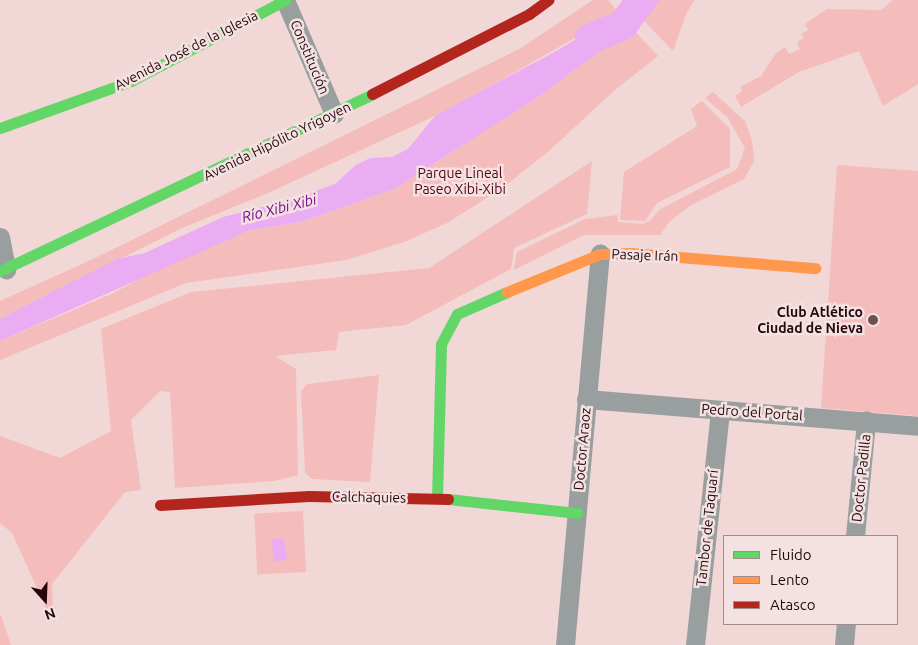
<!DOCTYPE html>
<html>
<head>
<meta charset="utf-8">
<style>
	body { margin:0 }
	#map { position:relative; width:918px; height:645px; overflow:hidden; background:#f2d7d7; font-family:Ubuntu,sans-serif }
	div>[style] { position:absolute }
	.green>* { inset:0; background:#f5bcbc; transform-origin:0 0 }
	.water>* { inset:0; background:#eaacf2; transform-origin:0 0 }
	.river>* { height:30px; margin:-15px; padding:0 15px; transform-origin:15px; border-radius:15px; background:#eaacf2 }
	.street>* { height:19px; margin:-9.5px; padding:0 9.5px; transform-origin:9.5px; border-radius:9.5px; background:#999e9f }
	.fast>* { height:11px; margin:-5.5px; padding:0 5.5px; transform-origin:5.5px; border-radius:5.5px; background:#63d668 }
	.slow>* { height:11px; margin:-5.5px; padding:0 5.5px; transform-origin:5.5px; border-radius:5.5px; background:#ff974d }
	.jam>* { height:11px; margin:-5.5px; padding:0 5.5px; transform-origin:5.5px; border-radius:5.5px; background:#b3261e }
	.dots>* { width:14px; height:14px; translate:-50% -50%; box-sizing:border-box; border:2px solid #f4e2e2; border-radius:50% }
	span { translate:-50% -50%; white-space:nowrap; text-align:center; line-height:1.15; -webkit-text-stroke:5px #f4e2e2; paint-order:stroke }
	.street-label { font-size:14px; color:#25080b }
	.park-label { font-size:14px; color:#550013 }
	.poi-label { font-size:14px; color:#25080b; font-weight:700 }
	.right { translate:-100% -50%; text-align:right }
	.water-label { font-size:15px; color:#75128d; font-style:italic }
	.legend { position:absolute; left:723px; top:535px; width:175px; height:90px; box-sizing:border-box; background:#f4e2e2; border:1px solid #a18b8c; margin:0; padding:6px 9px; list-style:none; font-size:15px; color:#25080b }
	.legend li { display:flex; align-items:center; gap:10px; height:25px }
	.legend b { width:25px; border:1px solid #a18b8c }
	.north { position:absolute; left:20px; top:575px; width:50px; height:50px; -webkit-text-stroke:4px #f4e2e2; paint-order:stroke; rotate:160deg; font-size:14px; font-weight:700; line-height:20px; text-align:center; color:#25080b }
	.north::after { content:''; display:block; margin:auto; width:18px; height:22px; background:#25080b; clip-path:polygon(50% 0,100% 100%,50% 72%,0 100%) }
</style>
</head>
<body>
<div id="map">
	<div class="green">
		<div style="clip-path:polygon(593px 0,608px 0,619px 13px,450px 109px,266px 194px,182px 228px,0 319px,0 301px,93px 259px,521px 48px)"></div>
		<div style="clip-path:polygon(660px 0,695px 0,687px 12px,673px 51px,644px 21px)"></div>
		<div style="clip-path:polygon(893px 0,918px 0,918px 84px,883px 106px,859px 51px,799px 72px,741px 107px,735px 96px,742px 91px,740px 87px,761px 76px,776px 53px,785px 47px,789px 54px,800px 49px,797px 43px,804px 37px,801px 34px,808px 30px,805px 24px,827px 9px,881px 10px)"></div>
		<div style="clip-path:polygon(632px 28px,658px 56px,615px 90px,549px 151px,501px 189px,447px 223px,404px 242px,346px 260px,186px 283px,0 360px,0 341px,111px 294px,170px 263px,250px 230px,301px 222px,394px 189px,538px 97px)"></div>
		<div style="clip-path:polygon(713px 92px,745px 121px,752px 140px,754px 161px,744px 179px,691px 205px,669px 222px,660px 235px,584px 235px,514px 270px,517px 252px,585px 219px,618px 215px,618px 222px,643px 224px,651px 220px,659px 210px,737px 169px,745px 148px,728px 118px,705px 98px)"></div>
		<div style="clip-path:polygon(702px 101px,730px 129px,730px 167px,657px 203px,645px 221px,620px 220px,624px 172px,697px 126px,691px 109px)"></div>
		<div style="clip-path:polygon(592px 161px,587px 214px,514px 248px,511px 269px,406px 325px,339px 332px,336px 350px,275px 356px,296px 369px,298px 475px,275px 481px,175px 488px,170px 392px,160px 391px,131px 420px,141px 490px,125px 492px,52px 584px,53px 605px,47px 610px,12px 533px,0 523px,0 436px,60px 458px,111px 431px,101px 329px,191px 292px,429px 268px)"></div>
		<div style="clip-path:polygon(837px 165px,918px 171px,918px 416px,821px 408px)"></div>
		<div style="clip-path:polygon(379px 375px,370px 482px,312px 479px,305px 473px,301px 391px,307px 384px)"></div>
		<div style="left:303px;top:511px;width:61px;height:49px;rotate:87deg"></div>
		<div style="clip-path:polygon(0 615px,1px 615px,11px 645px,0 645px)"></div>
	</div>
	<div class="water">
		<div style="clip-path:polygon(629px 0,660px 0,644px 21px,627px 3px)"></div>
		<div style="clip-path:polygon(619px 13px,632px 28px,538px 97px,394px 189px,301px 222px,250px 230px,0 341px,0 319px,117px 259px,145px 253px,223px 217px,290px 200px,335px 184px,356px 165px,370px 158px,392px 157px,408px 149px,435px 116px,560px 49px)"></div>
		<div style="left:284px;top:538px;width:22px;height:13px;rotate:82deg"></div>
	</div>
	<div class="river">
		<div style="left:590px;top:39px;width:36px;rotate:-23deg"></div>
		<div style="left:623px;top:25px;width:31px;rotate:-54deg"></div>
	</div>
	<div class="street">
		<div style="left:285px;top:0;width:124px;rotate:66.7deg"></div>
		<div style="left:0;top:237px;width:33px;rotate:79deg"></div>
		<div style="left:586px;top:399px;width:333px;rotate:4.6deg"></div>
		<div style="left:855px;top:536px;width:116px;rotate:-84.5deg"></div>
		<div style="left:565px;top:645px;width:393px;rotate:-84.9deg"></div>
		<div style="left:695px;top:645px;width:236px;rotate:-83.9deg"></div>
		<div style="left:844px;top:645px;width:21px;rotate:-85deg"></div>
	</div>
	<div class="fast">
		<div style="left:0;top:128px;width:139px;rotate:-19.7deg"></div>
		<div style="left:131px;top:81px;width:174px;rotate:-27.7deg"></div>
		<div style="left:0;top:271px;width:412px;rotate:-25.4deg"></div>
		<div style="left:437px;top:498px;width:154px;rotate:-88.5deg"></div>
		<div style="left:441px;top:344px;width:34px;rotate:-62deg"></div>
		<div style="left:457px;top:314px;width:55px;rotate:-23.7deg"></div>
		<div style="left:448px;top:499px;width:130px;rotate:6.2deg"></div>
	</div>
	<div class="slow">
		<div style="left:507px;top:292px;width:100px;rotate:-22.2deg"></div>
		<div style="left:600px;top:254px;width:31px;rotate:-2deg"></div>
		<div style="left:631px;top:253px;width:185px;rotate:4.7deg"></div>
	</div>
	<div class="jam">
		<div style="left:372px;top:94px;width:176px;rotate:-27deg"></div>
		<div style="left:529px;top:14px;width:24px;rotate:-36deg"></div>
		<div style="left:160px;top:505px;width:149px;rotate:-3.5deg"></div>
		<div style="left:309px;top:496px;width:139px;rotate:1.2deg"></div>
	</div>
	<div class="dots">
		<div style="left:873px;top:320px;background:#6d5052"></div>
	</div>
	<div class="street-label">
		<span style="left:186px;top:50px;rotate:-27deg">Avenida José de la Iglesia</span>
		<span style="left:310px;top:57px;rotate:67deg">Constitución</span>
		<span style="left:277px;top:141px;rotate:-26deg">Avenida Hipólito Yrigoyen</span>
		<span style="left:645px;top:255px;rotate:2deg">Pasaje Irán</span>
		<span style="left:752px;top:412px;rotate:4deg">Pedro del Portal</span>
		<span style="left:582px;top:449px;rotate:-85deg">Doctor Araoz</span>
		<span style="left:861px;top:478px;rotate:-84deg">Doctor Padilla</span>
		<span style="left:369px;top:497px;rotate:1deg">Calchaquies</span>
		<span style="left:707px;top:528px;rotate:-84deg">Tambor de Taquarí</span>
	</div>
	<div class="park-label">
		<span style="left:460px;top:181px">Parque Lineal<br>Paseo Xibi-Xibi</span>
	</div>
	<div class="poi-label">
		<span class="right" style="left:863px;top:320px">Club Atlético<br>Ciudad de Nieva</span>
	</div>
	<div class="water-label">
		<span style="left:279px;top:208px;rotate:-14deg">Río Xibi Xibi</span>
	</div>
	<ul class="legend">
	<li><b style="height:6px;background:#63d668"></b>Fluido</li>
	<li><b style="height:6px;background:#ff974d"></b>Lento</li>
	<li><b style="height:6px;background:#b3261e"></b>Atasco</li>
	</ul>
	<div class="north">N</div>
</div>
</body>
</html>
